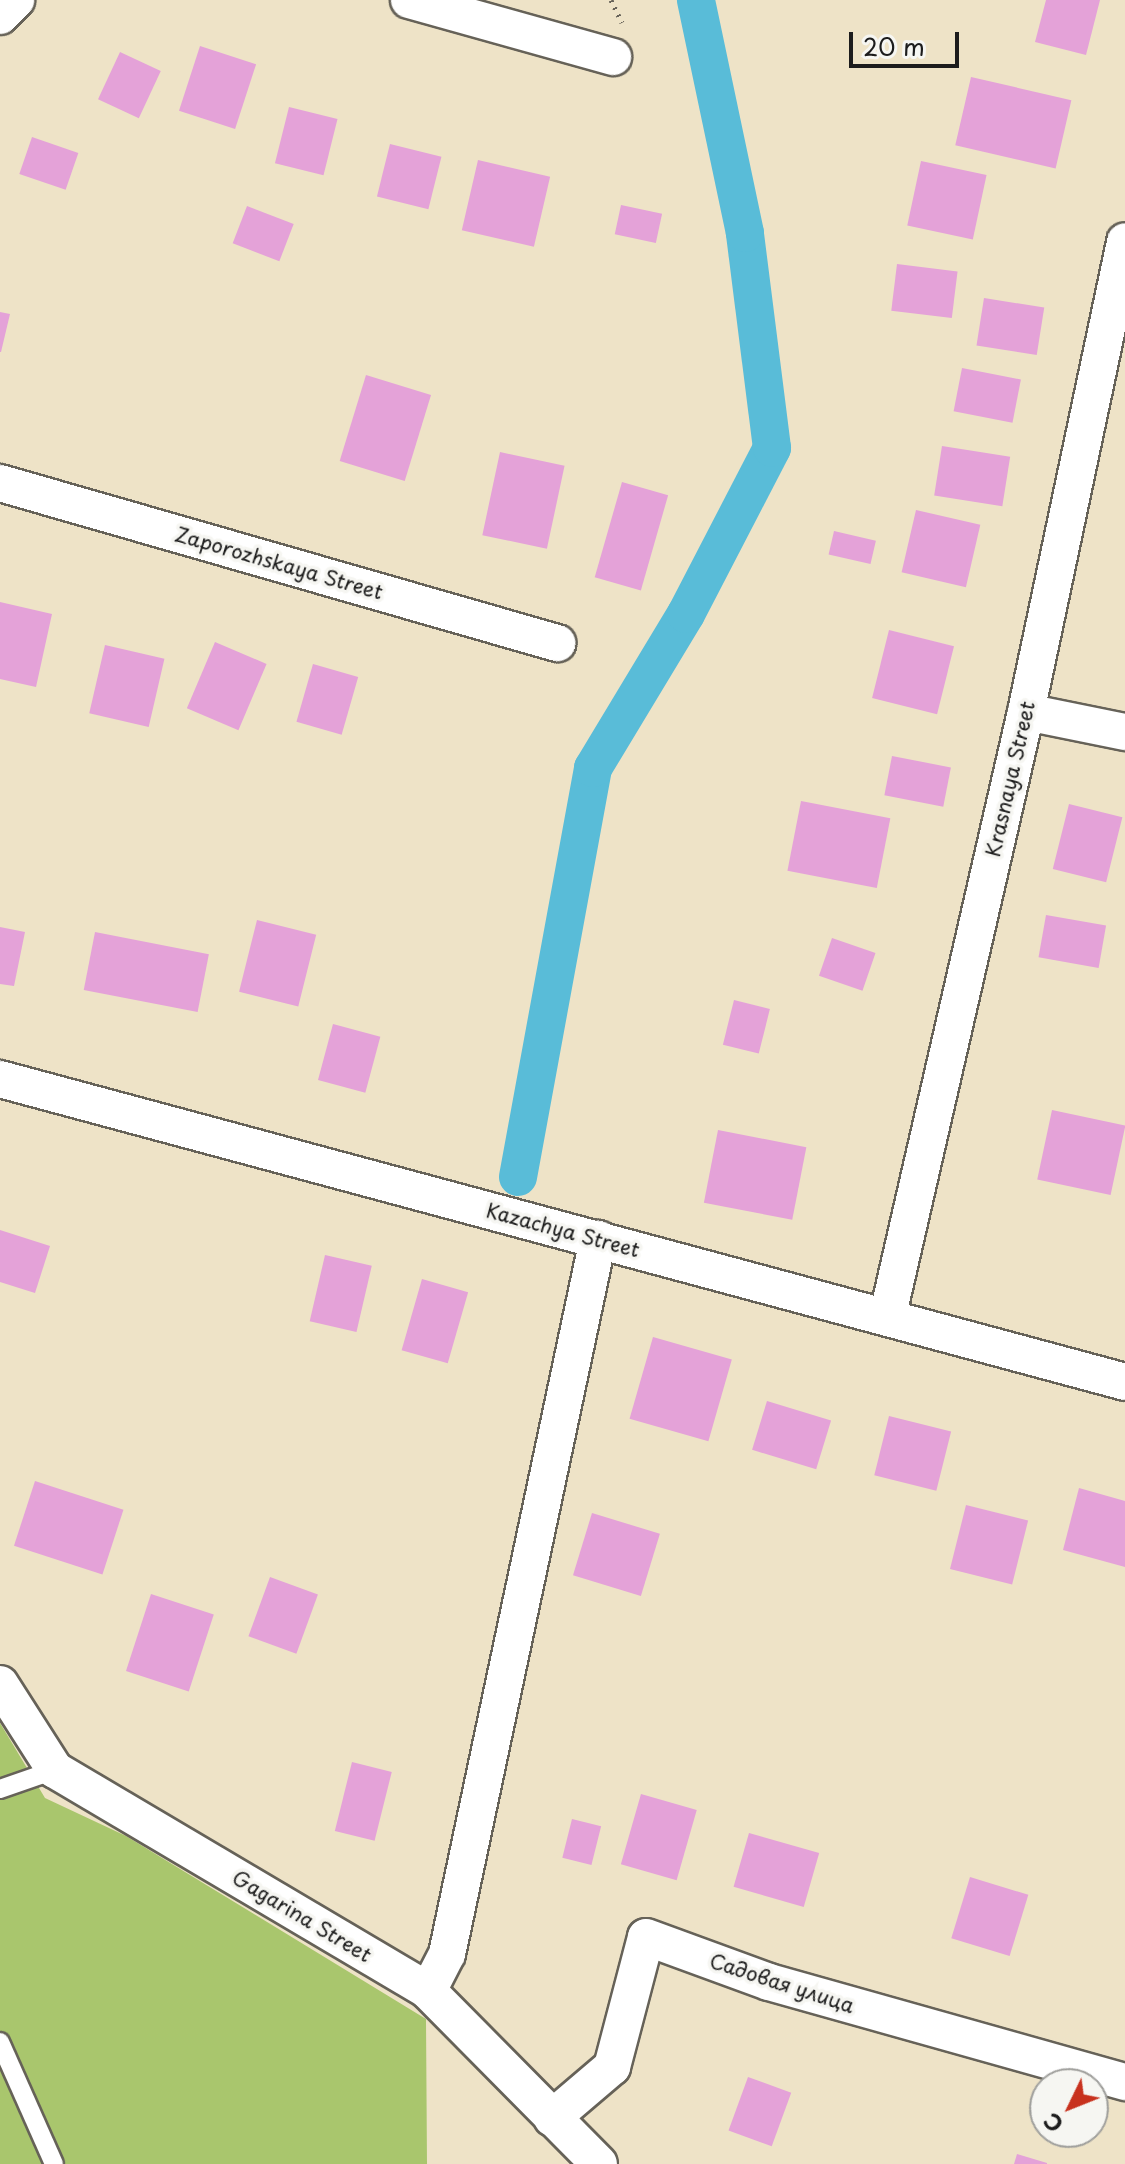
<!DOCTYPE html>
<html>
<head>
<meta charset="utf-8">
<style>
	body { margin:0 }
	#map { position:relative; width:1125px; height:2164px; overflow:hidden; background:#eee3c7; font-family:"Playpen Sans",sans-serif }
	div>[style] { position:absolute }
	.green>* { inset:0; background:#a9c66d }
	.canal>* { height:38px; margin:-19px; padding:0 19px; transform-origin:19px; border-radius:19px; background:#59bcd8 }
	.building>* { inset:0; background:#e4a2d8; transform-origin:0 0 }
	.path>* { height:5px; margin-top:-2.5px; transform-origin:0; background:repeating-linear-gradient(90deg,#666258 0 2px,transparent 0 8px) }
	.roads { filter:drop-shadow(2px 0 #666258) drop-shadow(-2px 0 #666258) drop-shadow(0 2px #666258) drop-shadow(0 -2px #666258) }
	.service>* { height:18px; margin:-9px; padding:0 9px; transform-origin:9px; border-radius:9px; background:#fff }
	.minor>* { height:36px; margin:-18px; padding:0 18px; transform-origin:18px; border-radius:18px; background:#fff }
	span { translate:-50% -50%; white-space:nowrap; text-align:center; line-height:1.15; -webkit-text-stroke:7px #f6f6f2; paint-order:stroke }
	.street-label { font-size:20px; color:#1c1c1c }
	.north { position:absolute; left:1029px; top:2068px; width:80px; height:80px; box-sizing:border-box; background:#f6f6f2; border:2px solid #9f9f9c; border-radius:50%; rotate:227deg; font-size:22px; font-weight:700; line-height:32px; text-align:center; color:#1c1c1c }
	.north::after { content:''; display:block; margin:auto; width:28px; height:36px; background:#c8321e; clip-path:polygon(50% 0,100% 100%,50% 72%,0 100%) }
	.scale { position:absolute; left:849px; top:32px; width:110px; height:36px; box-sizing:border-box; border:4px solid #1c1c1c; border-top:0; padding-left:10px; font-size:24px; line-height:28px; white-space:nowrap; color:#1c1c1c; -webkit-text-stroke:6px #f6f6f2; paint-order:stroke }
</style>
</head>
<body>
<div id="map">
	<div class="green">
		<div style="clip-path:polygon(0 1723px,45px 1798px,126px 1836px,426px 2019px,427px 2164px,0 2164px)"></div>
	</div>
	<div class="canal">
		<div style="left:518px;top:1177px;width:416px;rotate:-79.6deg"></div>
		<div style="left:593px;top:768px;width:180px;rotate:-58.9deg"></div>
		<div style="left:686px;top:614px;width:187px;rotate:-62.6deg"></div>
		<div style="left:772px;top:448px;width:217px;rotate:-97.2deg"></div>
		<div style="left:745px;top:233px;width:238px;rotate:-101.9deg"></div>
	</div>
	<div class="building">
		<div style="clip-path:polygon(1046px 0,1100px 0,1086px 55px,1035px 42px)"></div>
		<div style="left:200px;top:46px;width:59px;height:68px;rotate:18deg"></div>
		<div style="left:120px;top:52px;width:45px;height:52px;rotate:25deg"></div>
		<div style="left:971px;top:77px;width:103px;height:70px;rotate:13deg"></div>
		<div style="left:289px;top:107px;width:50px;height:58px;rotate:14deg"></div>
		<div style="left:32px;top:137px;width:49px;height:39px;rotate:19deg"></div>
		<div style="left:390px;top:144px;width:53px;height:54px;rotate:14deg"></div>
		<div style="left:478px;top:160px;width:74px;height:72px;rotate:13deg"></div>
		<div style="left:921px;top:161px;width:67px;height:66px;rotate:12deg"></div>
		<div style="left:621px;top:205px;width:42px;height:30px;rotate:12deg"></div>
		<div style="left:247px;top:206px;width:50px;height:40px;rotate:21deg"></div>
		<div style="left:897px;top:264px;width:61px;height:47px;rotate:7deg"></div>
		<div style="left:984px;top:298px;width:61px;height:48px;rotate:9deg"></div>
		<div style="clip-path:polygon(0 312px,10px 314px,1px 352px,0 352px)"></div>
		<div style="left:962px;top:368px;width:60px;height:44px;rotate:11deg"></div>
		<div style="left:366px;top:375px;width:68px;height:90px;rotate:17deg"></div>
		<div style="left:942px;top:446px;width:69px;height:50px;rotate:9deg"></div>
		<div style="left:500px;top:452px;width:66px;height:85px;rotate:12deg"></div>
		<div style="left:622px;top:482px;width:48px;height:99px;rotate:16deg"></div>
		<div style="left:916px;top:510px;width:66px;height:64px;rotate:13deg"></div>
		<div style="left:834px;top:531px;width:43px;height:24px;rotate:13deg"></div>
		<div style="clip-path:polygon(0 602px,52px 614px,36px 687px,0 679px)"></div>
		<div style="left:889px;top:630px;width:67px;height:70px;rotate:14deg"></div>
		<div style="left:215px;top:642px;width:56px;height:72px;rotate:23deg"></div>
		<div style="left:105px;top:645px;width:61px;height:70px;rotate:13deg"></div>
		<div style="left:313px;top:664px;width:47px;height:60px;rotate:16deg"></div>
		<div style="left:892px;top:756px;width:60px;height:40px;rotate:11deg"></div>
		<div style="left:801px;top:801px;width:91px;height:71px;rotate:11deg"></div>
		<div style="left:1069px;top:804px;width:55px;height:67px;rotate:14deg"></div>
		<div style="left:1046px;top:915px;width:61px;height:43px;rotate:10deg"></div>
		<div style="left:257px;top:920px;width:61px;height:74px;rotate:14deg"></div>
		<div style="clip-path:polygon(0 927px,25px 932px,14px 986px,0 984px)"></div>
		<div style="left:95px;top:932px;width:116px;height:59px;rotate:11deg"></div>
		<div style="left:832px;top:938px;width:46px;height:40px;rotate:19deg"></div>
		<div style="left:734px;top:1000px;width:37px;height:46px;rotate:14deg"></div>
		<div style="left:333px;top:1024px;width:49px;height:58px;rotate:15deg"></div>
		<div style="left:1052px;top:1110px;width:75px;height:71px;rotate:12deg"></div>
		<div style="left:718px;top:1130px;width:90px;height:74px;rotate:11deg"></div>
		<div style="clip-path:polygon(0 1230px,50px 1246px,35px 1293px,0 1282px)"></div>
		<div style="left:325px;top:1255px;width:48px;height:68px;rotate:13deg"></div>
		<div style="left:422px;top:1279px;width:48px;height:74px;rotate:16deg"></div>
		<div style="left:653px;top:1337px;width:82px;height:85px;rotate:16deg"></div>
		<div style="left:767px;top:1401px;width:67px;height:51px;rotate:17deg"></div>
		<div style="left:889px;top:1416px;width:64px;height:61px;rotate:14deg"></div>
		<div style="left:35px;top:1481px;width:93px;height:68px;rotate:18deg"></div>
		<div style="clip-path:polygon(1079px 1488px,1125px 1501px,1125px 1567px,1063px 1550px)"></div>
		<div style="left:966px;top:1505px;width:64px;height:66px;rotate:14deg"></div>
		<div style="left:592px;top:1513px;width:71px;height:65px;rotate:17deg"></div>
		<div style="left:270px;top:1577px;width:51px;height:63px;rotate:20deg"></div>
		<div style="left:151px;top:1594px;width:66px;height:81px;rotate:18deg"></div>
		<div style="left:352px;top:1762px;width:41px;height:71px;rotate:14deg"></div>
		<div style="left:641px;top:1794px;width:58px;height:73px;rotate:16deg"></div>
		<div style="left:572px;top:1819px;width:30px;height:40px;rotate:14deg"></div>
		<div style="left:749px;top:1833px;width:73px;height:56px;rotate:16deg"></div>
		<div style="left:970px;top:1877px;width:61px;height:64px;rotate:17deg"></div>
		<div style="left:748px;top:2077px;width:46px;height:57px;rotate:20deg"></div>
		<div style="clip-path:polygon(1017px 2154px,1047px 2163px,1047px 2164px,1014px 2164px)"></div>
	</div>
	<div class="path">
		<div style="left:611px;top:0;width:25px;rotate:64deg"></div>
	</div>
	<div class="roads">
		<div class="service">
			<div style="left:0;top:1789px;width:58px;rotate:-19.1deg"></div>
			<div style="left:0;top:2042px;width:133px;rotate:66.1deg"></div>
		</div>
		<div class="minor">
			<div style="left:409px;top:0;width:212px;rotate:15.6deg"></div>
			<div style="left:0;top:16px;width:23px;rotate:-45deg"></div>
			<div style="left:0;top:483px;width:580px;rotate:16.03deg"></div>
			<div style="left:1026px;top:712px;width:101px;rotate:11.4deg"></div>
			<div style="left:0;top:1079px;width:1165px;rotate:15.07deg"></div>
			<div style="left:888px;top:1314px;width:618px;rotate:-77.09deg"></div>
			<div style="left:1026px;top:712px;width:481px;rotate:-78.1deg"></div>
			<div style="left:0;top:1684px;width:102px;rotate:57.4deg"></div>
			<div style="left:55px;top:1770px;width:434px;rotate:30.6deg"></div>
			<div style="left:428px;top:1991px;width:243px;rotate:45.3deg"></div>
			<div style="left:428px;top:1991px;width:42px;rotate:-62.8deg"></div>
			<div style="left:447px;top:1954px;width:731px;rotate:-78.07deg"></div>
			<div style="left:552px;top:2118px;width:79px;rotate:-40.4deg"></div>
			<div style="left:612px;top:2067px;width:134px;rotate:-75.3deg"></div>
			<div style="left:646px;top:1937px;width:131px;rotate:20.1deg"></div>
			<div style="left:769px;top:1982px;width:370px;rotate:15.7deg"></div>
		</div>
	</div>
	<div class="street-label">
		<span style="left:279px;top:563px;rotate:16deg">Zaporozhskaya Street</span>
		<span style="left:1010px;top:779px;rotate:-77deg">Krasnaya Street</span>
		<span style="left:563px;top:1230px;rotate:15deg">Kazachya Street</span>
		<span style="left:302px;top:1916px;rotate:31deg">Gagarina Street</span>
		<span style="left:782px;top:1983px;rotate:18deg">Садовая улица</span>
	</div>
	<div class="north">С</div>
	<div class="scale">20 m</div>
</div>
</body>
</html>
